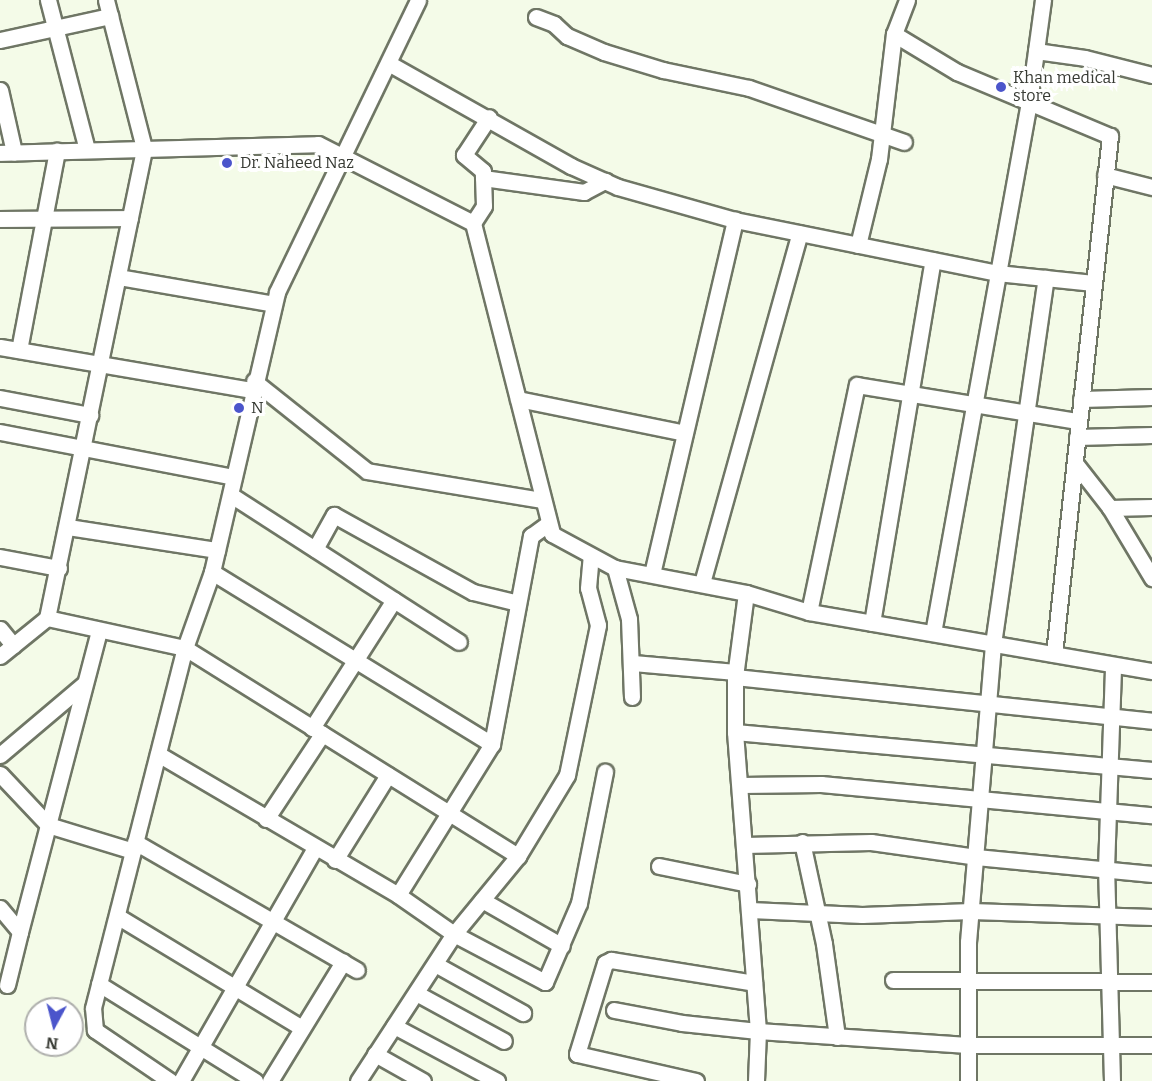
<!DOCTYPE html>
<html>
<head>
<meta charset="utf-8">
<style>
	body { margin:0 }
	#map { position:relative; width:1152px; height:1081px; overflow:hidden; background:#f4fbe8; font-family:Bitter,serif }
	div>[style] { position:absolute }
	.roads { filter:drop-shadow(2px 0 #6f7665) drop-shadow(-2px 0 #6f7665) drop-shadow(0 2px #6f7665) drop-shadow(0 -2px #6f7665) }
	.street>* { height:15px; margin:-7.5px; padding:0 7.5px; transform-origin:7.5px; border-radius:7.5px; background:#fff }
	.dots>* { width:16px; height:16px; translate:-50% -50%; box-sizing:border-box; border:3px solid #fff; border-radius:50% }
	span { translate:-50% -50%; white-space:nowrap; text-align:center; line-height:1.15; -webkit-text-stroke:6px #fff; paint-order:stroke }
	.poi-label { font-size:16px; color:#373a33 }
	.left { translate:0 -50%; text-align:left }
	.north { position:absolute; left:24px; top:997px; width:60px; height:60px; box-sizing:border-box; background:#fff; border:2px solid #afb0ad; border-radius:50%; rotate:187deg; font-size:16px; font-weight:700; line-height:24px; text-align:center; color:#373a33 }
	.north::after { content:''; display:block; margin:auto; width:21px; height:27px; background:#4b55cb; clip-path:polygon(50% 0,100% 100%,50% 72%,0 100%) }
</style>
</head>
<body>
<div id="map">
	<div class="roads">
		<div class="street">
			<div style="left:48px;top:0;width:155px;rotate:75.4deg"></div>
			<div style="left:536px;top:17px;width:19px;rotate:21deg"></div>
			<div style="left:554px;top:24px;width:18px;rotate:43deg"></div>
			<div style="left:567px;top:36px;width:40px;rotate:23.4deg"></div>
			<div style="left:604px;top:52px;width:62px;rotate:17deg"></div>
			<div style="left:663px;top:70px;width:88px;rotate:11.8deg"></div>
			<div style="left:749px;top:88px;width:164px;rotate:19.2deg"></div>
			<div style="left:894px;top:34px;width:74px;rotate:31.1deg"></div>
			<div style="left:957px;top:72px;width:166px;rotate:22.7deg"></div>
			<div style="left:1110px;top:136px;width:521px;rotate:96.17deg"></div>
			<div style="left:0;top:40px;width:113px;rotate:-12.3deg"></div>
			<div style="left:1036px;top:51px;width:49px;rotate:8.1deg"></div>
			<div style="left:1085px;top:58px;width:69px;rotate:14.2deg"></div>
			<div style="left:390px;top:64px;width:208px;rotate:29.4deg"></div>
			<div style="left:571px;top:166px;width:51px;rotate:24.1deg"></div>
			<div style="left:618px;top:187px;width:122px;rotate:15.8deg"></div>
			<div style="left:735px;top:220px;width:267px;rotate:11.4deg"></div>
			<div style="left:997px;top:273px;width:97px;rotate:5.9deg"></div>
			<div style="left:0;top:90px;width:64px;rotate:77.3deg"></div>
			<div style="left:0;top:153px;width:318px;rotate:-1.6deg"></div>
			<div style="left:318px;top:144px;width:174px;rotate:27deg"></div>
			<div style="left:473px;top:223px;width:321px;rotate:75.7deg"></div>
			<div style="left:552px;top:534px;width:72px;rotate:28.4deg"></div>
			<div style="left:615px;top:568px;width:133px;rotate:10.8deg"></div>
			<div style="left:746px;top:593px;width:85px;rotate:97.5deg"></div>
			<div style="left:735px;top:677px;width:55px;rotate:90deg"></div>
			<div style="left:735px;top:732px;width:300px;rotate:85.6deg"></div>
			<div style="left:758px;top:1031px;width:50px;rotate:92.3deg"></div>
			<div style="left:1105px;top:175px;width:49px;rotate:14.3deg"></div>
			<div style="left:483px;top:178px;width:102px;rotate:7.9deg"></div>
			<div style="left:584px;top:192px;width:24px;rotate:-28deg"></div>
			<div style="left:0;top:219px;width:130px;rotate:-0.4deg"></div>
			<div style="left:473px;top:223px;width:20px;rotate:-57deg"></div>
			<div style="left:484px;top:206px;width:35px;rotate:-92deg"></div>
			<div style="left:483px;top:171px;width:25px;rotate:-140deg"></div>
			<div style="left:464px;top:155px;width:45px;rotate:-56.7deg"></div>
			<div style="left:858px;top:245px;width:89px;rotate:-76.3deg"></div>
			<div style="left:879px;top:159px;width:126px;rotate:-83.2deg"></div>
			<div style="left:894px;top:34px;width:36px;rotate:-69deg"></div>
			<div style="left:118px;top:277px;width:158px;rotate:9.8deg"></div>
			<div style="left:0;top:347px;width:256px;rotate:9.7deg"></div>
			<div style="left:19px;top:350px;width:203px;rotate:-79.2deg"></div>
			<div style="left:254px;top:381px;width:144px;rotate:38.5deg"></div>
			<div style="left:367px;top:471px;width:178px;rotate:9.4deg"></div>
			<div style="left:0;top:398px;width:92px;rotate:10.7deg"></div>
			<div style="left:518px;top:399px;width:170px;rotate:11.5deg"></div>
			<div style="left:1081px;top:399px;width:71px;rotate:-1.6deg"></div>
			<div style="left:0;top:432px;width:238px;rotate:10.9deg"></div>
			<div style="left:1077px;top:437px;width:75px;rotate:-1.5deg"></div>
			<div style="left:1075px;top:463px;width:57px;rotate:52.1deg"></div>
			<div style="left:1110px;top:508px;width:82px;rotate:59deg"></div>
			<div style="left:231px;top:495px;width:271px;rotate:32.8deg"></div>
			<div style="left:1110px;top:508px;width:42px;rotate:-1.4deg"></div>
			<div style="left:68px;top:527px;width:151px;rotate:8.8deg"></div>
			<div style="left:315px;top:549px;width:39px;rotate:-61deg"></div>
			<div style="left:334px;top:515px;width:159px;rotate:29deg"></div>
			<div style="left:473px;top:592px;width:46px;rotate:13.7deg"></div>
			<div style="left:0;top:557px;width:60px;rotate:10.6deg"></div>
			<div style="left:615px;top:568px;width:53px;rotate:74.6deg"></div>
			<div style="left:629px;top:619px;width:78px;rotate:87.8deg"></div>
			<div style="left:212px;top:572px;width:329px;rotate:31.6deg"></div>
			<div style="left:652px;top:574px;width:364px;rotate:-76.8deg"></div>
			<div style="left:702px;top:583px;width:363px;rotate:-74.4deg"></div>
			<div style="left:746px;top:593px;width:66px;rotate:16.8deg"></div>
			<div style="left:809px;top:612px;width:348px;rotate:9.8deg"></div>
			<div style="left:809px;top:612px;width:232px;rotate:-78.1deg"></div>
			<div style="left:857px;top:385px;width:224px;rotate:9.3deg"></div>
			<div style="left:47px;top:618px;width:141px;rotate:12.3deg"></div>
			<div style="left:185px;top:648px;width:393px;rotate:32deg"></div>
			<div style="left:872px;top:623px;width:368px;rotate:-80.5deg"></div>
			<div style="left:0;top:629px;width:21px;rotate:51deg"></div>
			<div style="left:933px;top:633px;width:540px;rotate:-79.75deg"></div>
			<div style="left:1029px;top:102px;width:103px;rotate:-82.2deg"></div>
			<div style="left:0;top:656px;width:60px;rotate:-39deg"></div>
			<div style="left:47px;top:618px;width:480px;rotate:-78.3deg"></div>
			<div style="left:144px;top:148px;width:153px;rotate:-104.4deg"></div>
			<div style="left:633px;top:663px;width:103px;rotate:5deg"></div>
			<div style="left:735px;top:677px;width:419px;rotate:6deg"></div>
			<div style="left:312px;top:728px;width:152px;rotate:-57.4deg"></div>
			<div style="left:735px;top:732px;width:419px;rotate:5.2deg"></div>
			<div style="left:158px;top:754px;width:278px;rotate:30.4deg"></div>
			<div style="left:398px;top:895px;width:68px;rotate:34.9deg"></div>
			<div style="left:454px;top:934px;width:103px;rotate:27.8deg"></div>
			<div style="left:545px;top:982px;width:86px;rotate:-66.7deg"></div>
			<div style="left:579px;top:903px;width:134px;rotate:-78.8deg"></div>
			<div style="left:0;top:755px;width:110px;rotate:-40.2deg"></div>
			<div style="left:0;top:774px;width:70px;rotate:46.7deg"></div>
			<div style="left:48px;top:825px;width:89px;rotate:17deg"></div>
			<div style="left:741px;top:785px;width:80px;rotate:-0.7deg"></div>
			<div style="left:821px;top:784px;width:332px;rotate:5.4deg"></div>
			<div style="left:266px;top:819px;width:102px;rotate:-56.6deg"></div>
			<div style="left:135px;top:842px;width:256px;rotate:30deg"></div>
			<div style="left:802px;top:842px;width:104px;rotate:77.8deg"></div>
			<div style="left:824px;top:944px;width:94px;rotate:82deg"></div>
			<div style="left:745px;top:845px;width:126px;rotate:-1.4deg"></div>
			<div style="left:871px;top:842px;width:106px;rotate:8.1deg"></div>
			<div style="left:976px;top:857px;width:177px;rotate:5.5deg"></div>
			<div style="left:335px;top:860px;width:100px;rotate:-58.1deg"></div>
			<div style="left:659px;top:866px;width:91px;rotate:11.4deg"></div>
			<div style="left:398px;top:895px;width:178px;rotate:-58.1deg"></div>
			<div style="left:492px;top:744px;width:212px;rotate:-79.4deg"></div>
			<div style="left:531px;top:536px;width:22px;rotate:-36deg"></div>
			<div style="left:482px;top:900px;width:92px;rotate:29.9deg"></div>
			<div style="left:0;top:908px;width:31px;rotate:50deg"></div>
			<div style="left:20px;top:932px;width:312px;rotate:-75.3deg"></div>
			<div style="left:750px;top:910px;width:112px;rotate:2.6deg"></div>
			<div style="left:862px;top:915px;width:109px;rotate:-2.1deg"></div>
			<div style="left:971px;top:911px;width:181px;rotate:1.9deg"></div>
			<div style="left:117px;top:916px;width:216px;rotate:31.2deg"></div>
			<div style="left:435px;top:964px;width:101px;rotate:29.1deg"></div>
			<div style="left:893px;top:980px;width:259px;rotate:0.4deg"></div>
			<div style="left:99px;top:984px;width:184px;rotate:31.9deg"></div>
			<div style="left:7px;top:985px;width:55px;rotate:-76.2deg"></div>
			<div style="left:416px;top:993px;width:100px;rotate:28.6deg"></div>
			<div style="left:614px;top:1010px;width:69px;rotate:10.8deg"></div>
			<div style="left:682px;top:1023px;width:76px;rotate:6deg"></div>
			<div style="left:758px;top:1031px;width:210px;rotate:3.8deg"></div>
			<div style="left:968px;top:1045px;width:184px"></div>
			<div style="left:394px;top:1026px;width:117px;rotate:28.1deg"></div>
			<div style="left:375px;top:1054px;width:55px;rotate:29.4deg"></div>
			<div style="left:170px;top:1081px;width:91px;rotate:-145.8deg"></div>
			<div style="left:95px;top:1030px;width:22px;rotate:-95deg"></div>
			<div style="left:93px;top:1008px;width:372px;rotate:-75.7deg"></div>
			<div style="left:185px;top:648px;width:81px;rotate:-70.4deg"></div>
			<div style="left:212px;top:572px;width:287px;rotate:-76.9deg"></div>
			<div style="left:277px;top:292px;width:324px;rotate:-64.2deg"></div>
			<div style="left:181px;top:1081px;width:269px;rotate:-60.1deg"></div>
			<div style="left:270px;top:1081px;width:140px;rotate:-58.5deg"></div>
			<div style="left:358px;top:1081px;width:176px;rotate:-56.9deg"></div>
			<div style="left:454px;top:934px;width:101px;rotate:-50.6deg"></div>
			<div style="left:518px;top:856px;width:95px;rotate:-58.8deg"></div>
			<div style="left:567px;top:775px;width:153px;rotate:-78.3deg"></div>
			<div style="left:598px;top:625px;width:38px;rotate:-105deg"></div>
			<div style="left:588px;top:588px;width:32px;rotate:-85deg"></div>
			<div style="left:696px;top:1081px;width:122px;rotate:-167.2deg"></div>
			<div style="left:577px;top:1054px;width:95px;rotate:-72.9deg"></div>
			<div style="left:605px;top:963px;width:7px;rotate:-27deg"></div>
			<div style="left:611px;top:960px;width:145px;rotate:9.1deg"></div>
			<div style="left:968px;top:1081px;width:139px;rotate:-90deg"></div>
			<div style="left:968px;top:942px;width:299px;rotate:-85.2deg"></div>
			<div style="left:993px;top:644px;width:370px;rotate:-81.8deg"></div>
			<div style="left:1112px;top:1081px;width:212px;rotate:-91.6deg"></div>
			<div style="left:1106px;top:869px;width:203px;rotate:-88deg"></div>
		</div>
	</div>
	<div class="dots">
		<div style="left:1001px;top:87px;background:#4b55cb"></div>
		<div style="left:227px;top:163px;background:#4b55cb"></div>
		<div style="left:239px;top:408px;background:#4b55cb"></div>
	</div>
	<div class="poi-label">
		<span class="left" style="left:1013px;top:87px">Khan medical<br>store</span>
		<span class="left" style="left:240px;top:163px">Dr. Naheed Naz</span>
		<span class="left" style="left:251px;top:408px">N</span>
	</div>
	<div class="north">N</div>
</div>
</body>
</html>
